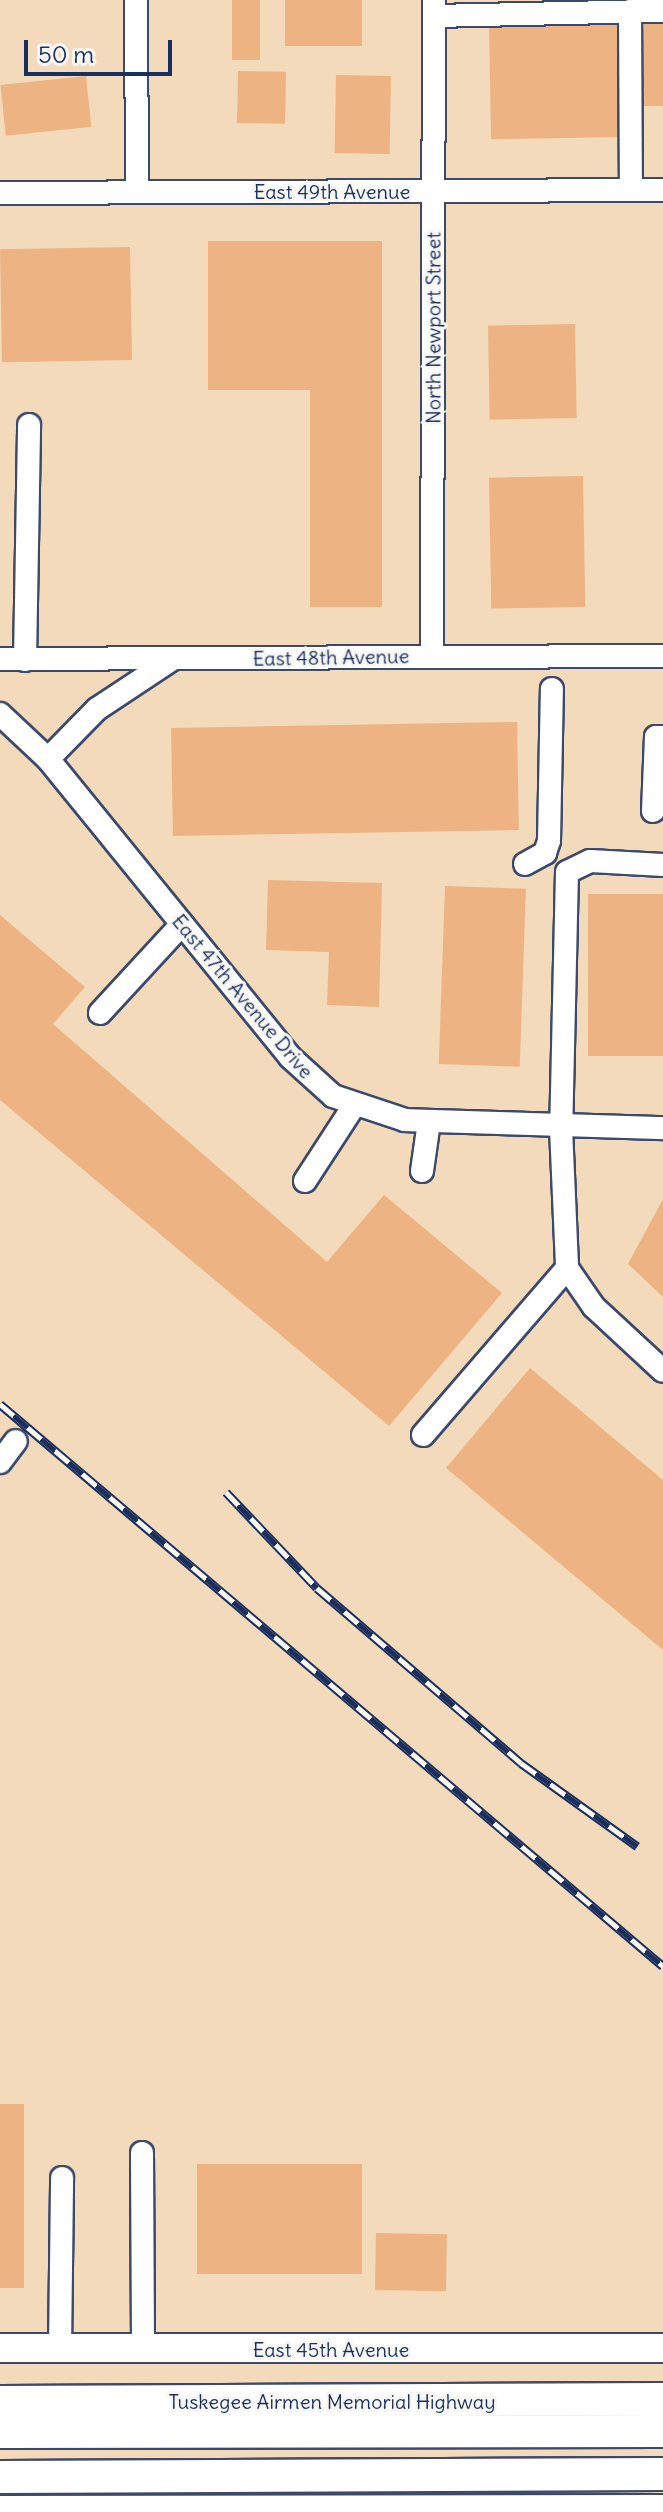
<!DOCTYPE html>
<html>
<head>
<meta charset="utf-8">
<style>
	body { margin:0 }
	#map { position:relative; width:663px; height:2512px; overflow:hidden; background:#f3dabb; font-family:Delius,sans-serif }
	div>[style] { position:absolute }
	.building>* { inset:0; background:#edb382; transform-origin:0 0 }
	.roads { filter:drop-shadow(2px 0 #3b496c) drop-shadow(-2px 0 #3b496c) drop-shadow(0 2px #3b496c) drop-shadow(0 -2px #3b496c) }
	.minor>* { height:22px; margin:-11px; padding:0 11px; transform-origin:11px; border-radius:11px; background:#fff }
	.major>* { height:28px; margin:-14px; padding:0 14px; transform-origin:14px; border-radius:14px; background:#fff }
	.highway>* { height:32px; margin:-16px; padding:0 16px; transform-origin:16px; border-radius:16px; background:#fff }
	.rail>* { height:9px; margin-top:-4.5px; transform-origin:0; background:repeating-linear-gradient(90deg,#f6f6f2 0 18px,#1b2f5e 0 36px); box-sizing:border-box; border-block:2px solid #1b2f5e }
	span { translate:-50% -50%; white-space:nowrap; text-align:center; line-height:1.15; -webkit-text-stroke:6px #f6f6f2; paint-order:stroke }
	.street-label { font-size:20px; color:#1b2f5e }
	.scale { position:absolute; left:24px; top:40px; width:148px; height:36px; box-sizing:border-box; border:4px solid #1b2f5e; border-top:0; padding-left:10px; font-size:24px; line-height:28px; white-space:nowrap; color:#1b2f5e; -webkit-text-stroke:6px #f6f6f2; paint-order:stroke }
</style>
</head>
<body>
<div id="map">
	<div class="building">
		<div style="left:232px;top:0;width:28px;height:60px"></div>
		<div style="left:285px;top:0;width:77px;height:46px"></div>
		<div style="left:640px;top:17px;width:23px;height:89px"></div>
		<div style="left:619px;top:20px;width:117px;height:130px;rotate:89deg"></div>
		<div style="left:238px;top:71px;width:48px;height:52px;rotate:1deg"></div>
		<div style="left:336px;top:75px;width:55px;height:78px;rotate:1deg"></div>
		<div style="left:86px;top:76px;width:51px;height:86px;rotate:84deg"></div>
		<div style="clip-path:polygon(208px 241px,382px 241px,382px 607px,310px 607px,310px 390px,208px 390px)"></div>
		<div style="left:130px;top:247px;width:113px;height:130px;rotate:89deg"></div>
		<div style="left:575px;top:324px;width:94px;height:87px;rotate:89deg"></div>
		<div style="left:583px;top:476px;width:131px;height:94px;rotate:89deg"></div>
		<div style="left:517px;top:722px;width:108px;height:346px;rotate:89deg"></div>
		<div style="clip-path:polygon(268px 880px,382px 883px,379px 1007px,327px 1005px,329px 952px,266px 950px)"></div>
		<div style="left:445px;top:886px;width:81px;height:178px;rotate:2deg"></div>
		<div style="left:663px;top:894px;width:162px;height:75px;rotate:90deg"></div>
		<div style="clip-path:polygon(0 915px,85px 987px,53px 1024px,327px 1262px,384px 1195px,502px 1293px,389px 1426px,0 1100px)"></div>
		<div style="clip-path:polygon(663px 1199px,663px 1297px,628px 1264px)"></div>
		<div style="clip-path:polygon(530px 1368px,663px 1480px,663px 1650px,446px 1468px)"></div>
		<div style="left:0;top:2104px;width:24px;height:184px"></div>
		<div style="left:362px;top:2164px;width:110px;height:165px;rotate:90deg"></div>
		<div style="left:376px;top:2233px;width:71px;height:57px;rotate:1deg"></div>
	</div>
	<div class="roads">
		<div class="minor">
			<div style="left:136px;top:0;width:192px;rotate:89.7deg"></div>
			<div style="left:630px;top:11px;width:179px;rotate:89.7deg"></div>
			<div style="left:434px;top:16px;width:229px;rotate:-1.3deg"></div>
			<div style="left:0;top:193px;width:663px;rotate:-0.26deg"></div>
			<div style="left:432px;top:656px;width:656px;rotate:-89.83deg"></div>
			<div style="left:0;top:659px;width:663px;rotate:-0.26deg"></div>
			<div style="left:25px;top:660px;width:235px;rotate:-89deg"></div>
			<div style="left:0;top:714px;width:66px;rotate:43.2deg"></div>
			<div style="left:48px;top:759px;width:384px;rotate:50.9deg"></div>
			<div style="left:290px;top:1057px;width:58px;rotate:42.2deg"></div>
			<div style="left:333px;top:1096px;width:76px;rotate:18.4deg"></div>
			<div style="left:405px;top:1120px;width:258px;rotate:1.8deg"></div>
			<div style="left:48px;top:759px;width:70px;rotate:-45.6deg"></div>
			<div style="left:97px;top:709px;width:89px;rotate:-33.5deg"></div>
			<div style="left:653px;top:811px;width:74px;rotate:-87.7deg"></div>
			<div style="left:656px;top:737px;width:7px"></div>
			<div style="left:525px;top:864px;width:23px;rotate:-29deg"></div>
			<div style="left:545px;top:853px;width:13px;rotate:-72deg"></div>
			<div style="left:549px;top:841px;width:152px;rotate:-88.9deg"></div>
			<div style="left:663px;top:865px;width:73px;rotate:-176.9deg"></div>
			<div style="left:590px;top:861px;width:25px;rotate:154deg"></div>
			<div style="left:567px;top:872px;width:256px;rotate:91.3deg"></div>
			<div style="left:561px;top:1128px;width:140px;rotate:87.5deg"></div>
			<div style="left:567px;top:1268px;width:47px;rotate:55.3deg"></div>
			<div style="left:594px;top:1307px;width:94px;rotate:42.8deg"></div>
			<div style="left:100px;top:1013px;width:121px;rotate:-47.3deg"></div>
			<div style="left:422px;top:1171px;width:49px;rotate:-81.9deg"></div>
			<div style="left:305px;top:1181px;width:88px;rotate:-57deg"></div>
			<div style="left:423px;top:1435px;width:221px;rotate:-49.2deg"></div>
			<div style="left:0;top:1462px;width:26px;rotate:-53deg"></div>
			<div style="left:142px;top:2153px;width:196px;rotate:89.7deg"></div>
			<div style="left:60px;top:2349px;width:171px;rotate:-89.3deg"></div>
		</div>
		<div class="major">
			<div style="left:0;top:2348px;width:663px"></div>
		</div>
		<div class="highway">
			<div style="left:0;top:2402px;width:663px;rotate:-0.26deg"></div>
			<div style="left:0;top:2432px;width:663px;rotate:-0.09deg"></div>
			<div style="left:0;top:2477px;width:663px;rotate:-0.26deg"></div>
			<div style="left:0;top:2512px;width:663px;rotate:-0.09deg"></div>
		</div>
	</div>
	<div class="rail">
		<div style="left:0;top:1404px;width:869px;rotate:40.29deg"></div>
		<div style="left:226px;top:1492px;width:132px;rotate:46.5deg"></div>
		<div style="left:317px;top:1588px;width:269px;rotate:40.6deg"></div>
		<div style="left:521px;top:1763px;width:143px;rotate:35.6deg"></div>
	</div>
	<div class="street-label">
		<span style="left:332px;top:191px">East 49th Avenue</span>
		<span style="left:433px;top:328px;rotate:-90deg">North Newport Street</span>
		<span style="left:331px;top:657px;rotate:-1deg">East 48th Avenue</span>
		<span style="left:243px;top:996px;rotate:50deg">East 47th Avenue Drive</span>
		<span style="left:331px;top:2349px">East 45th Avenue</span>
		<span style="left:332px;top:2401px">Tuskegee Airmen Memorial Highway</span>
	</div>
	<div class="scale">50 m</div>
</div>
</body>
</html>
